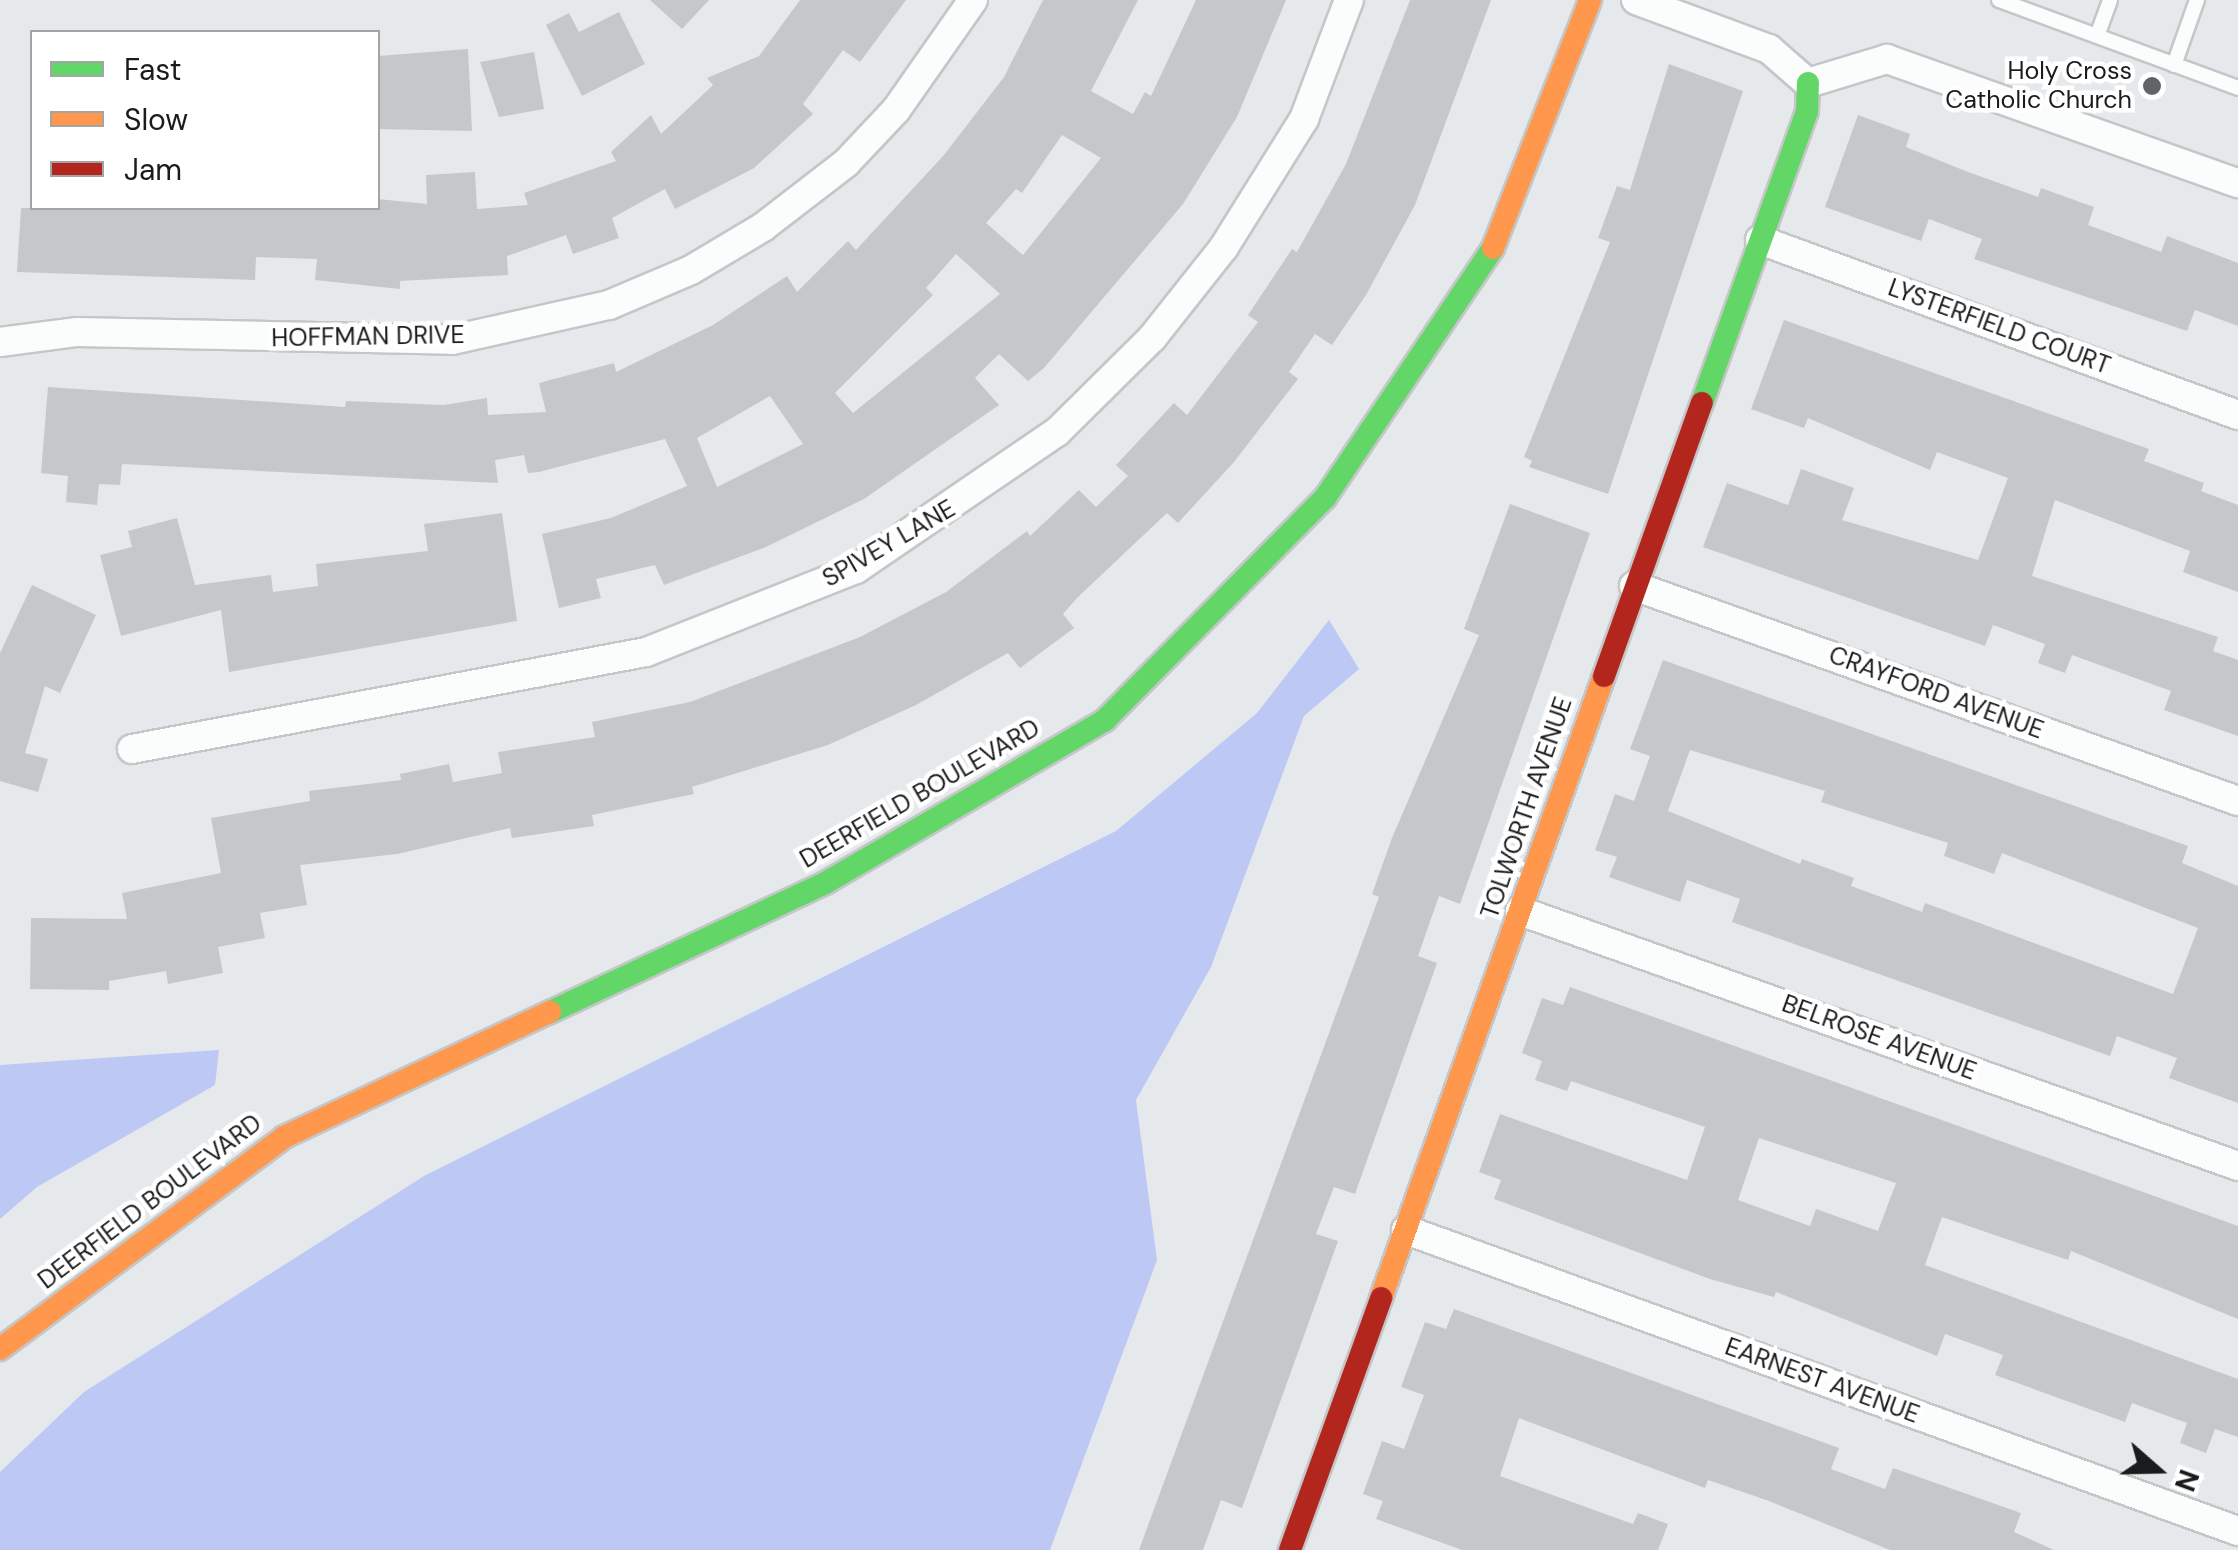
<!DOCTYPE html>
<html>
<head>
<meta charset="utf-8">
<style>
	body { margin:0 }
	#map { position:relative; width:2238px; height:1550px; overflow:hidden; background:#e6e9eb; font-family:"DM Sans",sans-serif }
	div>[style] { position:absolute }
	.water>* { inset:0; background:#bdc8f5 }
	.building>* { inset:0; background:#c6c7c9 }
	.roads { filter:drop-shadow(2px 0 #c4c6c8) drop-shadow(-2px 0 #c4c6c8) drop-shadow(0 2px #c4c6c8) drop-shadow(0 -2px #c4c6c8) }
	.lane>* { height:14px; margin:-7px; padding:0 7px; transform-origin:7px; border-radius:7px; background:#fbfcfc }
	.street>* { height:28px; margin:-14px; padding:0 14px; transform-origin:14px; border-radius:14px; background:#fbfcfc }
	.fast>* { height:22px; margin:-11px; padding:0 11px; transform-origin:11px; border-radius:11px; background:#63d668 }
	.slow>* { height:22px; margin:-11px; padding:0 11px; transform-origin:11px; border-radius:11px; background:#ff974d }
	.jam>* { height:22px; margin:-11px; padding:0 11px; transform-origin:11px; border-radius:11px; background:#b3261e }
	.dots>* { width:28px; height:28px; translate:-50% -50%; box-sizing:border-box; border:5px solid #fff; border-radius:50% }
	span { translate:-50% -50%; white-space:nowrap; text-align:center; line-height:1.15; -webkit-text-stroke:9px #fff; paint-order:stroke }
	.poi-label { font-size:25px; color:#1a1b1c }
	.right { translate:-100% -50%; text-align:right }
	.street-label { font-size:25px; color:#1a1b1c }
	.legend { position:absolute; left:30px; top:30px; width:350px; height:180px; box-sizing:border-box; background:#fff; border:2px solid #a3a4a4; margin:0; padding:12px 18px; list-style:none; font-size:30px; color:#1a1b1c }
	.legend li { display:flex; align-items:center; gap:20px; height:50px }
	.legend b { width:50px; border:2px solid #a3a4a4 }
	.north { position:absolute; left:2108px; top:1420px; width:100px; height:100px; -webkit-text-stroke:8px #fff; paint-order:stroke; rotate:110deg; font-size:28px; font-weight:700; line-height:40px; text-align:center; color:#1a1b1c }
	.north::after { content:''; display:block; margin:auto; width:35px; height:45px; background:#1a1b1c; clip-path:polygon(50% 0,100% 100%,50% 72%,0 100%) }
</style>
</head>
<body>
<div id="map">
	<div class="water">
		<div style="clip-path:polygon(1329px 620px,1359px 669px,1304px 716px,1211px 967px,1136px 1100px,1157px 1260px,1050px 1550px,0 1550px,0 1472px,84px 1392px,424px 1176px,1116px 831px,1257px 713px)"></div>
		<div style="clip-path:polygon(219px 1050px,215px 1085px,37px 1187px,0 1219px,0 1065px)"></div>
	</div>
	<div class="building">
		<div style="clip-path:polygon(650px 0,709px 0,682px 29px)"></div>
		<div style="clip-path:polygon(800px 0,906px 0,860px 62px,843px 50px,803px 104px,813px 114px,754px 168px,675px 209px,665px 189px,612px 218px,619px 238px,573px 254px,566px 235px,507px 256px,508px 275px,400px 281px,400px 289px,315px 280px,317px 259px,256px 257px,255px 280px,17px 272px,21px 208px,378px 208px,378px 199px,427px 204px,426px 175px,475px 172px,477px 209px,528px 205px,524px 193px,616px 161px,611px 152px,651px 115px,661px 134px,713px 85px,707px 78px,759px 56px)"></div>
		<div style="clip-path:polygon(evenodd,1043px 0,1138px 0,1091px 91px,1133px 114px,1145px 92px,1151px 96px,1196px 0,1286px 0,1237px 117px,1183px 204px,1044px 368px,1028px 381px,999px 354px,975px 378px,999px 405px,864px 499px,766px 547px,664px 585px,655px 565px,596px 579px,601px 598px,559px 608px,542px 534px,611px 518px,687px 486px,665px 439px,539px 472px,528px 473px,524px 455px,495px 460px,498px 483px,122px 464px,120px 485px,99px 484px,97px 505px,66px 502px,68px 476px,41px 473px,48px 387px,345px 407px,346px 401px,444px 405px,487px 398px,488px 415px,546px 412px,539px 383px,614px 363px,616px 372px,713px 325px,787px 276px,797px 292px,848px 241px,856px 250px,944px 155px,1004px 77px,1043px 0,1062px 135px,1101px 158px,1023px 255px,986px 223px,1016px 189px,1022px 193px,1062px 135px,1043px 0,956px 254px,1000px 294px,853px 413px,835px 393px,933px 295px,926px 288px,956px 254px,1043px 0,770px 396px,803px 444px,717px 487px,697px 438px,770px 396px)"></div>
		<div style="clip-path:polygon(1410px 0,1491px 0,1415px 205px,1366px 295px,1332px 345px,1315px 334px,1289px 372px,1298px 379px,1234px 462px,1178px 523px,1167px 513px,1077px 598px,1063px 614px,1074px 628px,1020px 668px,1008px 653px,916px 705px,828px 745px,692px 787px,694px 794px,592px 815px,594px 826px,512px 838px,510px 828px,397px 854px,300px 865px,307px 905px,260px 913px,265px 938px,218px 947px,223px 973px,168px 984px,166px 971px,109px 981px,109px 990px,30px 989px,31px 918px,127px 919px,122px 893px,221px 873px,211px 818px,310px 801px,309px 791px,401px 780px,400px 774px,449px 764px,453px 782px,502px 773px,498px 752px,595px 737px,592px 722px,690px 702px,860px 637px,946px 592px,1027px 531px,1030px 536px,1079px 490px,1096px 507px,1128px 476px,1116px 465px,1174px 403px,1187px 415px,1258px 322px,1248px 315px,1292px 249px,1297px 252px,1346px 164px)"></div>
		<div style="clip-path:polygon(619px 12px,645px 64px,582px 96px,546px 25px,569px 13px,579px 32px)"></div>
		<div style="clip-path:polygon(468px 49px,472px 131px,378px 129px,378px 56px)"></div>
		<div style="clip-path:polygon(534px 52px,544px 109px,499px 117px,480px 62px)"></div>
		<div style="clip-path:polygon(1669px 64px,1743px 91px,1608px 494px,1529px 467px,1532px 461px,1524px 457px,1610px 242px,1598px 238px,1617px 186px,1630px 190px)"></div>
		<div style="clip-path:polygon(1858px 115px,1910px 134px,1906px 147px,1968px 172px,2038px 197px,2041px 188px,2094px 207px,2088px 225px,2161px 252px,2167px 236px,2238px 263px,2238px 326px,2195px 310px,2187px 331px,1974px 259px,1982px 239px,1929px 219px,1921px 241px,1825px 207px)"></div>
		<div style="clip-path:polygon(1784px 320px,2149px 449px,2144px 461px,2204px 483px,2201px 491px,2238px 505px,2238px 592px,2183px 572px,2190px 551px,2055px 500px,2032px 576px,2218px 637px,2213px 651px,2238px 660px,2238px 736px,2164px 710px,2171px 691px,2072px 655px,2065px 673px,2038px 663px,2045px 644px,1993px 625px,1985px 646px,1703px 547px,1727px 483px,1788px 505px,1801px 469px,1854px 488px,1842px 520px,1978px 560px,2008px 478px,1937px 452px,1930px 470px,1808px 418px,1804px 428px,1751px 409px)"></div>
		<div style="clip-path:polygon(1510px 504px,1590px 533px,1473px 867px,1460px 904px,1439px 896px,1418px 956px,1437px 963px,1355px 1194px,1334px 1187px,1316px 1234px,1338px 1241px,1242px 1508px,1221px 1500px,1203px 1550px,1139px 1550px,1379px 897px,1372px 894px,1392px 838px,1479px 635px,1464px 629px)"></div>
		<div style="clip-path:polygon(502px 513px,517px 621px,229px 672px,221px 610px,121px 636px,100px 555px,132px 547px,128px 531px,177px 518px,195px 585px,271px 575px,273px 592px,318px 586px,316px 564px,428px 551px,424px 524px)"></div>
		<div style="clip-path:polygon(32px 585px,96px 615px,60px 693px,45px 686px,25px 753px,48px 759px,38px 792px,0 781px,0 653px)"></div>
		<div style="clip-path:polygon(evenodd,1663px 660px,2188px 846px,2182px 863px,2238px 886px,2238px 1103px,2169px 1078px,2177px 1058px,2117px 1036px,2110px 1056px,1732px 922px,1740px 899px,1687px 880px,1680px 902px,1609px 877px,1617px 857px,1595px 850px,1615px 794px,1634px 801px,1650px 756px,1630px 749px,1663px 660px,1690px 750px,1825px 791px,1821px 802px,1948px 843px,1944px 856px,1994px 874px,2002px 853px,2198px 928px,2173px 994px,1925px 903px,1922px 912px,1851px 886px,1854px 878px,1802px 859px,1800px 864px,1668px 811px,1690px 750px)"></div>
		<div style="clip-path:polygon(evenodd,1570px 987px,2238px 1226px,2238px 1319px,2071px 1251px,2068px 1260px,1942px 1217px,1925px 1265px,2238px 1379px,2238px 1437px,2215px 1429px,2206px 1453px,2180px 1443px,2187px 1423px,2132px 1403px,2125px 1422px,1995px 1375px,2003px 1355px,1945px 1334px,1937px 1356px,1776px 1292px,1774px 1297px,1710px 1279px,1494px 1199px,1501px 1180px,1479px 1172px,1500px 1114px,1687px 1180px,1705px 1127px,1571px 1081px,1567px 1091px,1535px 1080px,1542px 1061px,1522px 1053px,1542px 998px,1563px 1005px,1570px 987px,1759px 1138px,1896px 1183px,1878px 1231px,1816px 1209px,1810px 1226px,1738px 1200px,1759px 1138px)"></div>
		<div style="clip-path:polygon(1454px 1309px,1839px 1448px,1831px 1469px,1885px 1489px,1893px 1468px,2021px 1513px,2014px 1532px,2054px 1550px,1890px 1550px,1769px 1501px,1708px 1480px,1705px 1488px,1519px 1418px,1500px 1476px,1633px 1524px,1638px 1513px,1668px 1524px,1658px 1550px,1462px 1550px,1376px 1519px,1383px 1501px,1363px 1494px,1382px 1441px,1404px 1449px,1424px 1395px,1401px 1387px,1425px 1322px,1446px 1329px)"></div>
	</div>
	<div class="roads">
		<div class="lane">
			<div style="left:1999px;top:0;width:255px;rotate:20.2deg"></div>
			<div style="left:2097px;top:36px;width:38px;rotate:-70deg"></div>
			<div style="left:2174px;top:65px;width:69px;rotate:-70.5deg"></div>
		</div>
		<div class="street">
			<div style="left:1636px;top:0;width:142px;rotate:20.2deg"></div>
			<div style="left:1769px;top:49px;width:52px;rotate:41.1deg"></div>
			<div style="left:1808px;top:83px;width:83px;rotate:-16.9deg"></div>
			<div style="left:1887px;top:59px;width:372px;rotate:19.5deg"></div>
			<div style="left:1760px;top:240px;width:509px;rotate:20.11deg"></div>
			<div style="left:0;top:342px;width:78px;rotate:-7.4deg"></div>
			<div style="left:77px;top:332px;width:375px;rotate:1.2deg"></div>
			<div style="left:452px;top:340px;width:161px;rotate:-12.6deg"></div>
			<div style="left:609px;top:305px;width:89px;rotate:-23.1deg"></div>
			<div style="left:691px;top:270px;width:84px;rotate:-30.8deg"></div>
			<div style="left:763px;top:227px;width:105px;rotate:-37.6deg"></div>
			<div style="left:846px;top:163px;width:73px;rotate:-46.7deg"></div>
			<div style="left:896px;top:110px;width:134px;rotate:-55deg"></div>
			<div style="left:1634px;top:586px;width:641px;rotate:19.59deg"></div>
			<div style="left:132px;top:749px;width:523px;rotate:-10.69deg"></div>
			<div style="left:646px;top:652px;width:226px;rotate:-21.6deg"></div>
			<div style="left:856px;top:569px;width:243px;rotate:-34.3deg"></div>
			<div style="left:1057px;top:432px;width:134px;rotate:-44.7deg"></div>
			<div style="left:1152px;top:338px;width:116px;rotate:-51.6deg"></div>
			<div style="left:1224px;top:247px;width:151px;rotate:-58deg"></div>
			<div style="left:1304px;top:119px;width:127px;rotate:-69.3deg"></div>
			<div style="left:1520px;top:911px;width:762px;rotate:19.55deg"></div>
			<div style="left:1406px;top:1230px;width:885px;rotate:19.89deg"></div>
		</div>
		<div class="fast">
			<div style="left:1702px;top:403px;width:310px;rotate:-70.2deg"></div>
			<div style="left:1807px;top:111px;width:28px;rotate:-88deg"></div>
			<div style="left:550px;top:1012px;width:306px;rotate:-25.1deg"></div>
			<div style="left:827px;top:882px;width:322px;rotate:-30.2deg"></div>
			<div style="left:1105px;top:720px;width:313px;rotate:-45.3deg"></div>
			<div style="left:1325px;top:498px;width:301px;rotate:-56.1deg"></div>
		</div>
		<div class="slow">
			<div style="left:1493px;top:248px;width:266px;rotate:-68.6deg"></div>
			<div style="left:1381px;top:1298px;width:661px;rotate:-70.28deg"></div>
			<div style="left:0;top:1349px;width:354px;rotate:-36.7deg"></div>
			<div style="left:284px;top:1137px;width:294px;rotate:-25.2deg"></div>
		</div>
		<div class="jam">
			<div style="left:1604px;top:676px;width:290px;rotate:-70.3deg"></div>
			<div style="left:1290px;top:1550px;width:268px;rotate:-70.1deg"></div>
		</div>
	</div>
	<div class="dots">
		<div style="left:2152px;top:86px;background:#616364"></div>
	</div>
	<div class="poi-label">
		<span class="right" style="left:2132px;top:86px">Holy Cross<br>Catholic Church</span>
	</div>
	<div class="street-label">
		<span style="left:1999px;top:327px;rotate:20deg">LYSTERFIELD COURT</span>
		<span style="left:368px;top:337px;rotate:-1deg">HOFFMAN DRIVE</span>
		<span style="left:889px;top:544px;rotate:-30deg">SPIVEY LANE</span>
		<span style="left:1936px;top:693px;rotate:20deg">CRAYFORD AVENUE</span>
		<span style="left:920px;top:794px;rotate:-30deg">DEERFIELD BOULEVARD</span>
		<span style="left:1527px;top:808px;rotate:-71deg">TOLWORTH AVENUE</span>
		<span style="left:1879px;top:1038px;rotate:20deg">BELROSE AVENUE</span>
		<span style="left:150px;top:1202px;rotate:-37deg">DEERFIELD BOULEVARD</span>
		<span style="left:1822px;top:1381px;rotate:20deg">EARNEST AVENUE</span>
	</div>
	<ul class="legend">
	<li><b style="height:12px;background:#63d668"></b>Fast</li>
	<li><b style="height:12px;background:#ff974d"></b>Slow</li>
	<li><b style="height:12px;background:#b3261e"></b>Jam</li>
	</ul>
	<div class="north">N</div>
</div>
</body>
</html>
